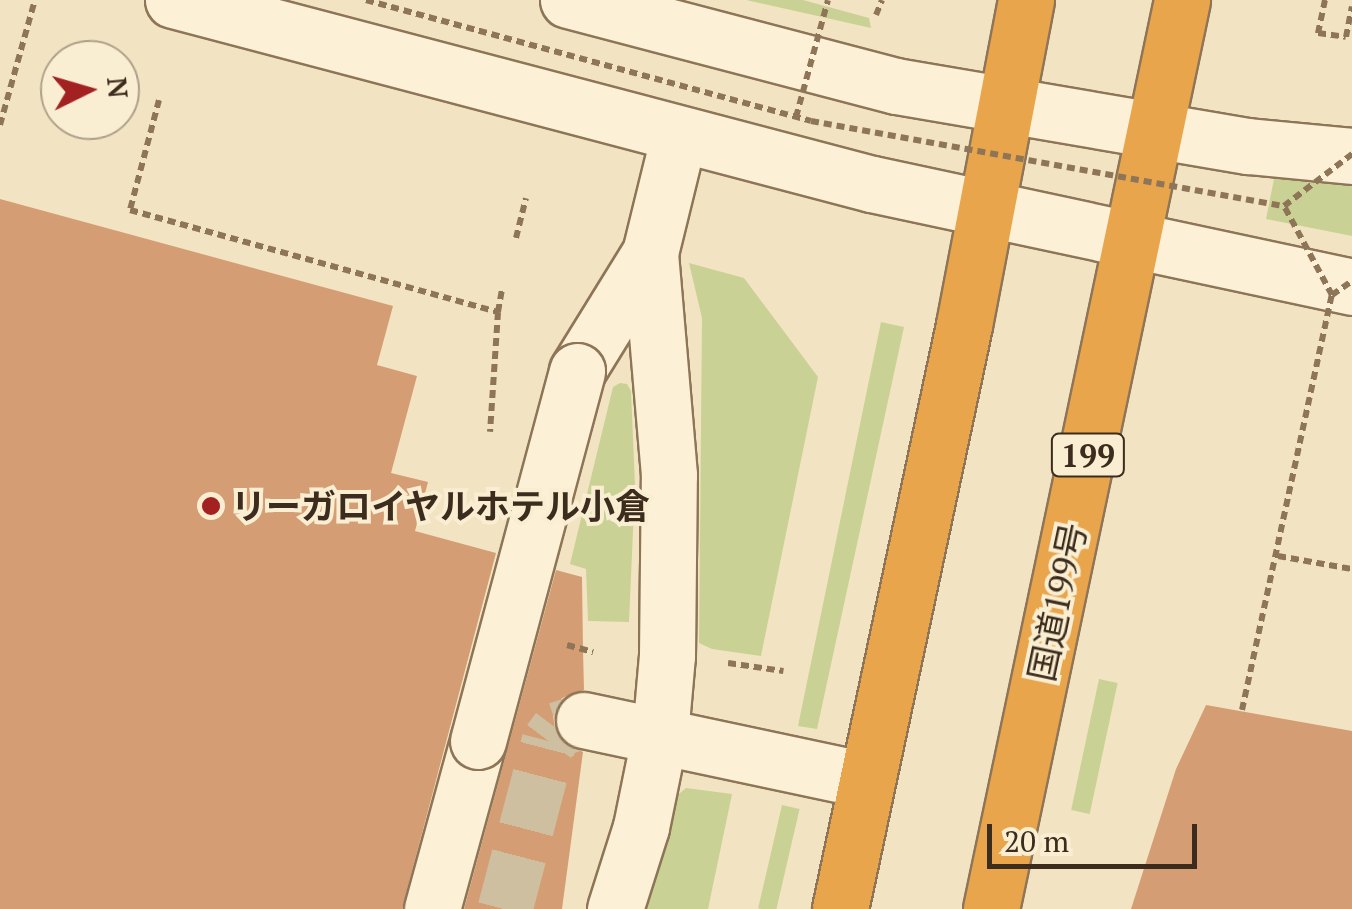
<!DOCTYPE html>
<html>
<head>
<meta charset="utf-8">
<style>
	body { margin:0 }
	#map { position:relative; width:1352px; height:909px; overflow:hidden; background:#f2e4c2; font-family:"PT Serif","Noto Sans JP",serif }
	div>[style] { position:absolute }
	.green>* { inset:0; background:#cad195; transform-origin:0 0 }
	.building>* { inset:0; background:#d49d74 }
	.minor-tunnel>* { height:55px; margin-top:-27.5px; transform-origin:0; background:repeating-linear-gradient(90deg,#cebfa1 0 55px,transparent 0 83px) }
	.path>* { height:6px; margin-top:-3px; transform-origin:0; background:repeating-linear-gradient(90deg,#8e7557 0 8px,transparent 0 13px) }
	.roads { filter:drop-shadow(2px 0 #8e7557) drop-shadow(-2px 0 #8e7557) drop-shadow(0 2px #8e7557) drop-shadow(0 -2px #8e7557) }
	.minor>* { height:55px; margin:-27.5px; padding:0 27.5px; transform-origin:27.5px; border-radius:27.5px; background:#fcf1d6 }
	.highway>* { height:55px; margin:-27.5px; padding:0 27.5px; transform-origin:27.5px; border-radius:27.5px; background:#e9a54b }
	.path-bridge>* { height:6px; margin-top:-3px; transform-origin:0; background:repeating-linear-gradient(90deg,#8e7557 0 8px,transparent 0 13px) }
	.bridges { filter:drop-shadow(2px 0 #8e7557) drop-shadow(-2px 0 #8e7557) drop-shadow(0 2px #8e7557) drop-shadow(0 -2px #8e7557) }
	.minor-bridge>* { height:55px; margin:-27.5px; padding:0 27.5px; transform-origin:27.5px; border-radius:27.5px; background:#fcf1d6 }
	.dots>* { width:28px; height:28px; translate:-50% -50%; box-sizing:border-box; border:5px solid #f9eed2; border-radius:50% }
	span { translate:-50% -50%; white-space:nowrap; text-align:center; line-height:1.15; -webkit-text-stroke:8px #f9eed2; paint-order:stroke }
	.shield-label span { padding:2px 8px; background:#f9eed2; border:2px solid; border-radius:8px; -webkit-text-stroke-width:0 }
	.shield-label { font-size:32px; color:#3c2c1d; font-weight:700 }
	.poi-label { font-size:35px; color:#3c2c1d; font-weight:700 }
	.left { translate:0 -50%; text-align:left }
	.street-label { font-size:35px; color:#3c2c1d }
	.north { position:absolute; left:40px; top:40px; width:100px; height:100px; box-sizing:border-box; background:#f9eed2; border:2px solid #ada08a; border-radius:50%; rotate:85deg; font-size:28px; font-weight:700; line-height:40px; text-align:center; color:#3c2c1d }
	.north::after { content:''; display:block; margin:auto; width:35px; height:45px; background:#a32121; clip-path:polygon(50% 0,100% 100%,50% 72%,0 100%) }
	.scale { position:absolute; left:987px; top:824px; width:210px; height:45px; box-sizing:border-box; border:5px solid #3c2c1d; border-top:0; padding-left:12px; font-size:30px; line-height:35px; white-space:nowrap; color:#3c2c1d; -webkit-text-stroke:8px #f9eed2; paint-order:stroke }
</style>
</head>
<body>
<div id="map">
	<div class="green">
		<div style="clip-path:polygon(746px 0,803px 0,869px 18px,871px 28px)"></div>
		<div style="clip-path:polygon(1275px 174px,1352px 184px,1352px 236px,1266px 219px)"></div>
		<div style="clip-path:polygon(689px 263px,744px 278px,818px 377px,761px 656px,712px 649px,699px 643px,702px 318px)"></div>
		<div style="clip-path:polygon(881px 322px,904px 327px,817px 729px,798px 726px)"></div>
		<div style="clip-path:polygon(620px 383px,627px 384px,631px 391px,635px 486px,629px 622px,588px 621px,586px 569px,570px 564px,613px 387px)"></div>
		<div style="left:1099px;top:679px;width:19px;height:134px;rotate:12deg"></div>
		<div style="clip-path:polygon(686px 788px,732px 794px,708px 909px,640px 909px,674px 798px)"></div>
		<div style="left:782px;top:805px;width:18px;height:106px;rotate:13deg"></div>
	</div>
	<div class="building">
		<div style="clip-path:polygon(0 199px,393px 306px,377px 365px,417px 376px,391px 473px,428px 482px,415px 531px,496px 553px,402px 909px,0 909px)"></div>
		<div style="clip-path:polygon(556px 570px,582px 577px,583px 650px,584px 690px,562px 698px,553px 714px,555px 731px,562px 742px,583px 752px,562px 909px,464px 909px)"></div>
		<div style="clip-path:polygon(1206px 705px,1352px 731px,1352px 909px,1131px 909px,1176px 769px)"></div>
	</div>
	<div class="minor-tunnel">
		<div style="left:505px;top:909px;width:174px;rotate:-75.3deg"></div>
		<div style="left:549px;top:741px;width:15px;rotate:-53deg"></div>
		<div style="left:558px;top:729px;width:28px;rotate:-19deg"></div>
	</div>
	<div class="path">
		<div style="left:1325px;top:0;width:34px;rotate:102deg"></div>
		<div style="left:1318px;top:33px;width:28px;rotate:8deg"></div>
		<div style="left:1346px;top:37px;width:31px;rotate:-79deg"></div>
		<div style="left:876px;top:15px;width:16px;rotate:-68deg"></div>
		<div style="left:159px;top:100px;width:114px;rotate:104.8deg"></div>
		<div style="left:130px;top:210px;width:382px;rotate:15.5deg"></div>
		<div style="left:498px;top:312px;width:120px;rotate:93.8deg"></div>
		<div style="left:0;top:125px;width:130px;rotate:-74.4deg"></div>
		<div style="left:516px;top:238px;width:41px;rotate:-76deg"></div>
		<div style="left:498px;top:312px;width:22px;rotate:-80deg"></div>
		<div style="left:1278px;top:556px;width:75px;rotate:10deg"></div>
		<div style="left:567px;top:645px;width:27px;rotate:15deg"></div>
		<div style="left:728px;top:663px;width:56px;rotate:8.3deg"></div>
	</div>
	<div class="roads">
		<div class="minor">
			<div style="left:173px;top:0;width:723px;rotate:14.75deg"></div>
			<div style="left:872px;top:184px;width:491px;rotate:12.1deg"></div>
			<div style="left:568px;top:0;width:339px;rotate:14.7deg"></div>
			<div style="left:896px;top:86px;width:357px;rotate:9.7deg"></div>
			<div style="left:1248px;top:146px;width:104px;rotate:5.5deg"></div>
			<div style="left:577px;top:371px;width:139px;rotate:-58.3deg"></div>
			<div style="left:584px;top:720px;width:289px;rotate:12deg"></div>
			<div style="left:432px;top:909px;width:174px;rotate:-74.7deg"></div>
			<div style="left:615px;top:909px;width:86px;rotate:-72.4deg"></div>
			<div style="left:641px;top:827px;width:95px;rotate:-78.5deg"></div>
			<div style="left:660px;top:734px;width:78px;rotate:-84.9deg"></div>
			<div style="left:667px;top:656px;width:181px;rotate:-89.4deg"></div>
			<div style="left:669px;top:475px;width:223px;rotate:-94.9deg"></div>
			<div style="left:650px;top:253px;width:122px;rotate:-76.2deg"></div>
		</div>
		<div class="highway">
			<div style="left:840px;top:909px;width:597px;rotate:-78.01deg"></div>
			<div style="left:964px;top:325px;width:331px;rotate:-79.2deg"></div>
			<div style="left:991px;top:909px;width:929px;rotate:-78.13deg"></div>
		</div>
	</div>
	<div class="path-bridge">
		<div style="left:366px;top:0;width:461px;rotate:15.2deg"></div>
		<div style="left:811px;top:121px;width:481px;rotate:10.2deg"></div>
		<div style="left:796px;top:117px;width:121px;rotate:-74.7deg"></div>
		<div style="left:1332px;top:295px;width:24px;rotate:-35deg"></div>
		<div style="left:1242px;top:710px;width:425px;rotate:-77.8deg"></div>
		<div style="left:1332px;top:295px;width:101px;rotate:-118.3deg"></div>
		<div style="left:1284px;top:206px;width:86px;rotate:-37.4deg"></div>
	</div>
	<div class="bridges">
		<div class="minor-bridge">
			<div style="left:478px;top:741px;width:383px;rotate:-75deg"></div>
		</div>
	</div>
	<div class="dots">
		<div style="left:211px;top:506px;background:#a32121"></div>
	</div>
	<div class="shield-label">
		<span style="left:1088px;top:455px">199</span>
	</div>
	<div class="poi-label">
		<span class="left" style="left:231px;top:506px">リーガロイヤルホテル小倉</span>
	</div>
	<div class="street-label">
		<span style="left:1057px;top:602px;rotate:-78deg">国道199号</span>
	</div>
	<div class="north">N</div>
	<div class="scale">20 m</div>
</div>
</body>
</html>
